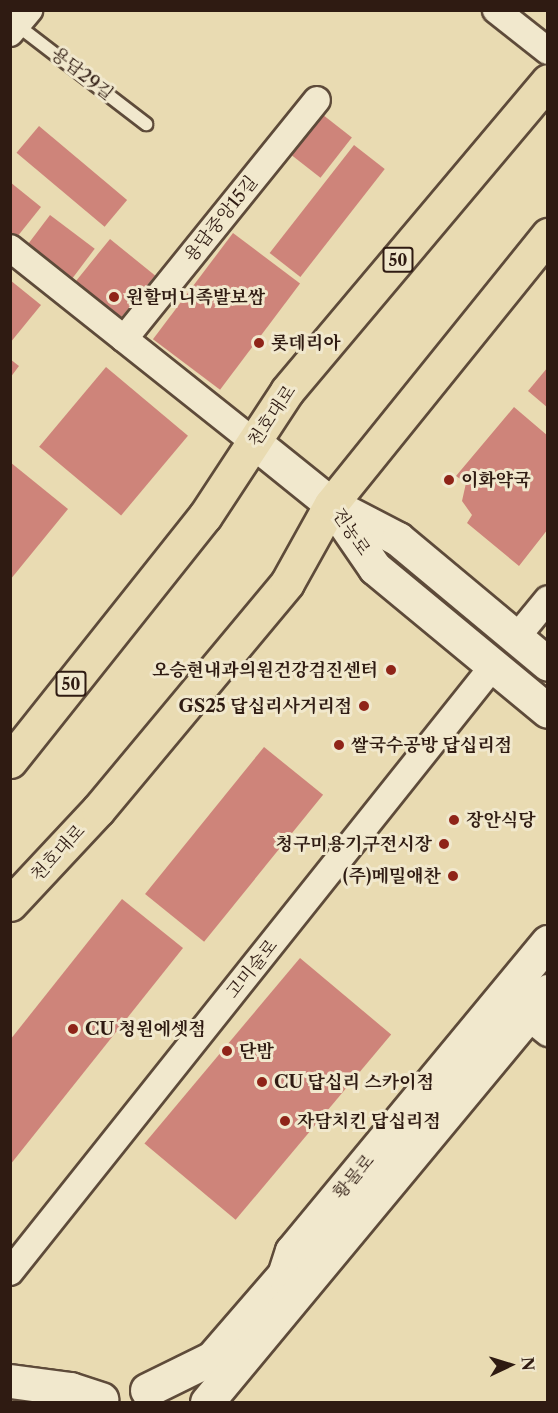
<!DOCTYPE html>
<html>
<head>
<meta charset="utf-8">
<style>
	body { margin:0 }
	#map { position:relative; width:558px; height:1413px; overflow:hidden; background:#e9dbb2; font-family:"Libre Caslon Text","Noto Serif KR",serif }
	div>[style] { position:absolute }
	.building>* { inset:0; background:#ce847a; transform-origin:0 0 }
	.roads { filter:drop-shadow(2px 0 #5e4b3a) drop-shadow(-2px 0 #5e4b3a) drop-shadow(0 2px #5e4b3a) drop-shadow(0 -2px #5e4b3a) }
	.lane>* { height:12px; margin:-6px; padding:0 6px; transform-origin:6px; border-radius:6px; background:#f1e8cd }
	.street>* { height:26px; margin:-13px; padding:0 13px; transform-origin:13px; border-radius:13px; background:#f1e8cd }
	.secondary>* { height:33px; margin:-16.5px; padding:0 16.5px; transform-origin:16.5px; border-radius:16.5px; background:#f1e8cd }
	.primary>* { height:33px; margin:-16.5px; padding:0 16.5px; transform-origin:16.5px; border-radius:16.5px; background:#e9dbb2 }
	.dots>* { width:16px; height:16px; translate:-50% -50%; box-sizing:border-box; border:3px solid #f1e8cd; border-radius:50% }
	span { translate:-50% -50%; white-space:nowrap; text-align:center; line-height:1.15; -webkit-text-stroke:6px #f1e8cd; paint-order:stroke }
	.shield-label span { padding:2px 4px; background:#f1e8cd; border:2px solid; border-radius:4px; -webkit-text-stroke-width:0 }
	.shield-label { font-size:16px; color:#2f1b12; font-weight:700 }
	.street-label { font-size:18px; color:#2f1b12 }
	.poi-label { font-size:18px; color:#2f1b12; font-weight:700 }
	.left { translate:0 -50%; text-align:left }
	.right { translate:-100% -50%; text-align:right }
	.frame { position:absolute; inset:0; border:12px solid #2f1b12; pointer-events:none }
	.north { position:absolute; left:480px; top:1335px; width:60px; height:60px; -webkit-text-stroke:4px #f1e8cd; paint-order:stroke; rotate:86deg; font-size:16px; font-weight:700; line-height:24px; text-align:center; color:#2f1b12 }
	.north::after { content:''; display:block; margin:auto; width:21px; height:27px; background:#2f1b12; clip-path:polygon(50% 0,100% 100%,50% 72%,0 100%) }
</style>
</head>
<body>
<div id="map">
	<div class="building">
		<div style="left:318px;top:111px;width:43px;height:51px;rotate:38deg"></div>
		<div style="left:39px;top:126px;width:115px;height:35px;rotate:40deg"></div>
		<div style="left:354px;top:145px;width:39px;height:137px;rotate:38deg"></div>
		<div style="clip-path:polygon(10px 182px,41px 207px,13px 242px,10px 240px)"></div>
		<div style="left:50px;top:215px;width:56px;height:47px;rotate:37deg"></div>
		<div style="left:233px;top:233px;width:84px;height:133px;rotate:37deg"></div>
		<div style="left:110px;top:239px;width:58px;height:62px;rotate:39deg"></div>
		<div style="clip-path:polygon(10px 280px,41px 305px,10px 343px)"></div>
		<div style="clip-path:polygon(10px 359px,19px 366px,10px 378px)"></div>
		<div style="left:106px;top:367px;width:107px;height:104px;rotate:40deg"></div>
		<div style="clip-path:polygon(548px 367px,548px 408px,528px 391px)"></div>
		<div style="clip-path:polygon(514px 407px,548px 436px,548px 529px,519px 566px,467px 523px,472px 515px,462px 501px,466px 483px,456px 476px)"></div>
		<div style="clip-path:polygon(10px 462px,68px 509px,10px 580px)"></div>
		<div style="left:264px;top:747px;width:76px;height:189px;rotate:39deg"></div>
		<div style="clip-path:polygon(122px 899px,183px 948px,10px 1165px,10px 1040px)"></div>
		<div style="left:300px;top:958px;width:119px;height:242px;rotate:40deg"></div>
	</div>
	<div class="roads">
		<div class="lane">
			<div style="left:17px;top:25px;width:163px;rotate:37.5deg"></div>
		</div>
		<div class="street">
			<div style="left:496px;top:10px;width:66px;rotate:38.3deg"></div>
			<div style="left:10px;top:33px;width:30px;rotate:-50deg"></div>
			<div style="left:10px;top:248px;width:312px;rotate:38.5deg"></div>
			<div style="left:124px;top:339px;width:307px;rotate:-51.1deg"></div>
			<div style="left:516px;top:638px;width:50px;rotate:-50.6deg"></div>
			<div style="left:527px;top:1016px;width:27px;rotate:39deg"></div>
			<div style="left:10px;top:1272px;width:775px;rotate:-51.44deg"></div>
		</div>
		<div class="secondary">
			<div style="left:254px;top:442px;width:99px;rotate:38.8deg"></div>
			<div style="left:331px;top:504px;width:76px;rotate:27.6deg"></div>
			<div style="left:398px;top:539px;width:195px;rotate:39.8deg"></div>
			<div style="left:333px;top:507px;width:74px;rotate:55.5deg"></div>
			<div style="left:375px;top:568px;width:224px;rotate:39.6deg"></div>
			<div style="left:10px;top:1381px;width:61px;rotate:7.6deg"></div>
			<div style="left:70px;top:1389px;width:33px;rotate:18deg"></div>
			<div style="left:147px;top:1390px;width:72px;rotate:-26.2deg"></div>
			<div style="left:212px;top:1358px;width:110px;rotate:-49.1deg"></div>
			<div style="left:284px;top:1275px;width:25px;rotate:-72deg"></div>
			<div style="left:292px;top:1251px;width:401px;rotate:-50.4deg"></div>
			<div style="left:207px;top:1402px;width:534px;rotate:-50.32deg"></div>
		</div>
		<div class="primary">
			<div style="left:10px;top:761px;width:313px;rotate:-51.5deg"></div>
			<div style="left:205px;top:516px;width:149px;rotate:-56.7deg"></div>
			<div style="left:287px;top:391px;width:405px;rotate:-49.9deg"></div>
			<div style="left:10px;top:904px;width:129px;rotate:-46.9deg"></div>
			<div style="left:98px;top:810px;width:295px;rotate:-50.2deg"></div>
			<div style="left:287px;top:583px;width:90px;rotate:-60.9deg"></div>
			<div style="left:331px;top:504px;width:346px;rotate:-51.1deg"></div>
		</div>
	</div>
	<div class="dots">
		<div style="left:114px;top:297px;background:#8f2418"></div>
		<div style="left:259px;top:343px;background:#8f2418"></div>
		<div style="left:449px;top:480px;background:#8f2418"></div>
		<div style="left:391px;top:670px;background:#8f2418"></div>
		<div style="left:364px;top:706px;background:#8f2418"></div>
		<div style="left:339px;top:745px;background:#8f2418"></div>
		<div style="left:454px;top:820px;background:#8f2418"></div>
		<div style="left:444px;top:844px;background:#8f2418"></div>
		<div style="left:453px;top:876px;background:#8f2418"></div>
		<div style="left:73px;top:1029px;background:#8f2418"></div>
		<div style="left:227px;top:1051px;background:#8f2418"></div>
		<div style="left:262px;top:1082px;background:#8f2418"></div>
		<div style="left:285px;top:1121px;background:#8f2418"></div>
	</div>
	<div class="shield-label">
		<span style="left:398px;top:260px">50</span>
		<span style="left:71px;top:684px">50</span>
	</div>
	<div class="street-label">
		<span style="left:82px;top:74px;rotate:38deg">용답29길</span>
		<span style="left:221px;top:219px;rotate:-51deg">용답중앙15길</span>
		<span style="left:272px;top:416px;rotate:-56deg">천호대로</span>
		<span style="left:351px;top:532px;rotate:56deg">전농로</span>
		<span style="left:58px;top:853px;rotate:-47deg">천호대로</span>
		<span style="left:252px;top:969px;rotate:-51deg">고미술로</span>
		<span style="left:354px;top:1177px;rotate:-50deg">황물로</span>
	</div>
	<div class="poi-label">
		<span class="left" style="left:126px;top:297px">원할머니족발보쌈</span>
		<span class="left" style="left:271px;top:343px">롯데리아</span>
		<span class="left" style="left:461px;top:480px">이화약국</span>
		<span class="right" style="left:378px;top:670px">오승현내과의원건강검진센터</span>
		<span class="right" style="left:352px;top:706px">GS25 답십리사거리점</span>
		<span class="left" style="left:351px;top:745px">쌀국수공방 답십리점</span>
		<span class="left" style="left:466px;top:820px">장안식당</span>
		<span class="right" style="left:432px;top:844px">청구미용기구전시장</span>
		<span class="right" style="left:441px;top:876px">(주)메밀애찬</span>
		<span class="left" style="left:85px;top:1029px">CU 청원에셋점</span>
		<span class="left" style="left:239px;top:1051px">단밤</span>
		<span class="left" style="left:274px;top:1082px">CU 답십리 스카이점</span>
		<span class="left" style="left:297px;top:1121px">자담치킨 답십리점</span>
	</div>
	<div class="frame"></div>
	<div class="north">N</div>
</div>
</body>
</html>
